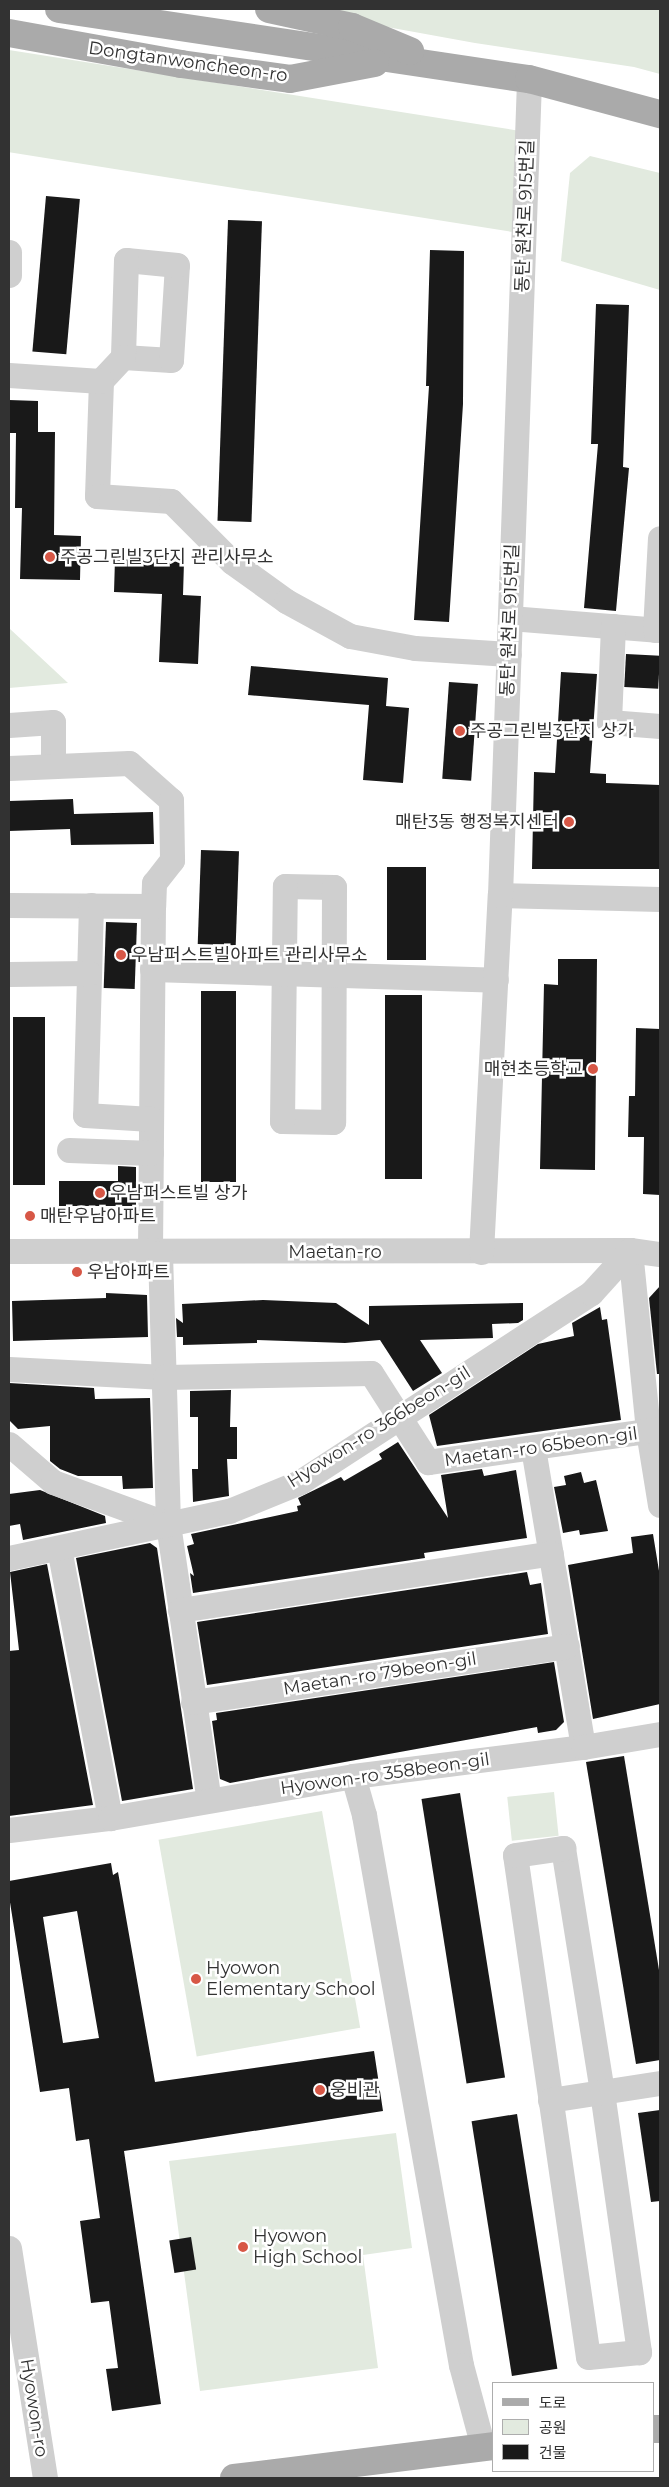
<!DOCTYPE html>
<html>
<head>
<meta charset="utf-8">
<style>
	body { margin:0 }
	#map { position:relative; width:669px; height:2487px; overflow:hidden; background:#fff; font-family:Montserrat,"Noto Sans KR",sans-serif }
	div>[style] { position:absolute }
	.green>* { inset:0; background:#e2eadf; transform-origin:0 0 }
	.building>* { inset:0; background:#191919; transform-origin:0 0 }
	.minor>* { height:25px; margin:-12.5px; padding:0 12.5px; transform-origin:12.5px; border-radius:12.5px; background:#cfcfcf }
	.major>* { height:28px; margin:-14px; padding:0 14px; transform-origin:14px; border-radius:14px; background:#aaa }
	.dots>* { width:14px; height:14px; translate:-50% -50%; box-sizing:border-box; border:2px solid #fff; border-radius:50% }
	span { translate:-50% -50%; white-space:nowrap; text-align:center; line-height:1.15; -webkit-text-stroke:5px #fff; paint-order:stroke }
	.street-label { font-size:18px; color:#323232 }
	.poi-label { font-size:18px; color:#323232 }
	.left { translate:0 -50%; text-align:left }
	.right { translate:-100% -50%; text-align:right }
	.frame { position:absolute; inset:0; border:10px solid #323232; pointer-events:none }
	.legend { position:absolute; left:492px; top:2382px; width:162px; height:90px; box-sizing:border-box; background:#fff; border:1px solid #adadad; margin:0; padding:6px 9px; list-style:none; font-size:15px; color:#323232 }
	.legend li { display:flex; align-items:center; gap:10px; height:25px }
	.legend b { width:25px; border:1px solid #adadad }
</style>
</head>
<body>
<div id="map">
	<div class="green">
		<div style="clip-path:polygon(288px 9px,660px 9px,660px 74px,634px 67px,475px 43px)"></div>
		<div style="left:9px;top:50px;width:525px;height:101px;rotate:9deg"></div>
		<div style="clip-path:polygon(590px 156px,660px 173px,660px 290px,561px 261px,570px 173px)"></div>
		<div style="clip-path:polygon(9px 628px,68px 683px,9px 688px)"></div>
		<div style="left:554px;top:1792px;width:44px;height:47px;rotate:84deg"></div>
		<div style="left:322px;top:1811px;width:220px;height:166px;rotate:80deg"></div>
		<div style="clip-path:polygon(396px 2133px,412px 2248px,363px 2255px,378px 2368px,200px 2391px,169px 2161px)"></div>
	</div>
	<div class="building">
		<div style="left:46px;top:196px;width:34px;height:156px;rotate:5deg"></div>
		<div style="left:228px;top:220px;width:34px;height:301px;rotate:2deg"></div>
		<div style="clip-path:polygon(430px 250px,464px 251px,463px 404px,449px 622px,414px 620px,429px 386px,426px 386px)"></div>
		<div style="clip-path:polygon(596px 304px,629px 305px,623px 467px,629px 468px,616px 611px,584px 608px,598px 444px,591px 444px)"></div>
		<div style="clip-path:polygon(9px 400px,38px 401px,38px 432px,55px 432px,54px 535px,81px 536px,80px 580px,20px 579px,22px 508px,15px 508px,16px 433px,9px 433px)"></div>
		<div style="clip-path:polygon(115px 559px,184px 562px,183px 595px,201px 596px,198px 664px,159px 662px,162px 594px,114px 592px)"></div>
		<div style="left:626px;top:654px;width:34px;height:33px;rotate:3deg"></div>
		<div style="clip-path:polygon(251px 666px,388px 678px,386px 706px,409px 708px,403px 783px,363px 780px,369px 705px,248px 695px)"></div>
		<div style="clip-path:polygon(561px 672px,597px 674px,590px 773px,606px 774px,606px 783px,660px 785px,660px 869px,532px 869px,534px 772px,555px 773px)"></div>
		<div style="left:449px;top:682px;width:29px;height:97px;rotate:4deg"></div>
		<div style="clip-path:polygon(73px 799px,74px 814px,153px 812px,154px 844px,71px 845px,70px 829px,9px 831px,9px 801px)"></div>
		<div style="left:201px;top:850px;width:38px;height:94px;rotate:2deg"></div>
		<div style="left:387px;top:867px;width:39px;height:93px"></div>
		<div style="left:106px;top:922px;width:31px;height:66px;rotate:2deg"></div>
		<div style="clip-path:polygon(558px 959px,597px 959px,595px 1170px,540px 1169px,544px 984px,558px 985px)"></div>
		<div style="left:201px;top:991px;width:35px;height:191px"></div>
		<div style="left:385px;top:995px;width:37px;height:184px"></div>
		<div style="left:13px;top:1017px;width:32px;height:168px"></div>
		<div style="clip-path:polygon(636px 1028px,660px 1029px,660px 1195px,643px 1194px,644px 1137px,628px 1137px,629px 1096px,635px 1096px)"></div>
		<div style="clip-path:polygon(118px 1166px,136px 1167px,136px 1206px,59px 1206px,59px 1181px,118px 1181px)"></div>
		<div style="clip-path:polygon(660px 1286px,660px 1374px,657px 1374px,649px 1298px)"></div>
		<div style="clip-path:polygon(106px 1293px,147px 1295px,148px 1337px,13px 1341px,12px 1301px,106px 1298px)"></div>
		<div style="clip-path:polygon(263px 1300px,336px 1303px,369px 1325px,369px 1306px,523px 1303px,523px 1320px,518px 1323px,492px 1324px,493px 1338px,420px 1340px,442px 1373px,413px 1391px,380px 1340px,345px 1343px,257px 1340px,257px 1343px,183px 1345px,183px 1337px,177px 1337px,176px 1318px,183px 1323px,182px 1304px)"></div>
		<div style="clip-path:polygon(600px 1307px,602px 1320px,607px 1319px,621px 1420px,437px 1446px,429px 1415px,538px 1344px,574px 1336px,572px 1323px)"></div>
		<div style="clip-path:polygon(9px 1383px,94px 1388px,95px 1399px,150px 1398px,153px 1488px,123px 1489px,122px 1476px,78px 1476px,60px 1469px,50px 1461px,50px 1426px,18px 1429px,9px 1420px)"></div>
		<div style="clip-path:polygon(231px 1390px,230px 1427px,237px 1427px,237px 1459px,227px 1459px,229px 1496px,193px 1502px,192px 1469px,198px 1469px,198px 1417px,190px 1417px,190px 1391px)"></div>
		<div style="clip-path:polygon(398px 1442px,448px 1518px,441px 1475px,482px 1469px,484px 1476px,516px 1470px,527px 1538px,424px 1553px,425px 1558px,193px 1593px,190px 1573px,194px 1576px,187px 1546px,194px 1544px,191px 1534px,298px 1511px,297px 1506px,301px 1505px,298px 1498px,341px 1477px,344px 1481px,382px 1459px,379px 1454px)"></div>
		<div style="clip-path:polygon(581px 1472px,584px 1483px,596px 1480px,608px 1531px,580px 1535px,579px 1530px,563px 1533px,554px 1487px,566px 1485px,564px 1476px)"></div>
		<div style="clip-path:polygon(40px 1490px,105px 1516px,106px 1523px,23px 1540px,20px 1524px,9px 1526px,9px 1494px)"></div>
		<div style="clip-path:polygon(653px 1534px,660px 1577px,660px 1704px,593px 1719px,568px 1565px,633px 1553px,631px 1537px)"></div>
		<div style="clip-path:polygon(150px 1543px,157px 1548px,193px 1789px,122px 1801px,76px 1558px)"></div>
		<div style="clip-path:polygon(47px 1564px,93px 1805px,9px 1816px,9px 1651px,19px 1650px,10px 1572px)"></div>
		<div style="clip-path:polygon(527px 1572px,530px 1585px,541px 1583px,548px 1634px,207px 1685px,197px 1622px)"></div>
		<div style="clip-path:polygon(554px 1662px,564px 1722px,556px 1730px,538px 1733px,537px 1727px,230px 1783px,220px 1779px,212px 1721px,217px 1720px,216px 1713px)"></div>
		<div style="clip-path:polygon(624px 1756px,660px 1976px,660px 2060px,636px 2064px,586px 1762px)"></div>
		<div style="left:460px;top:1793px;width:288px;height:39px;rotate:81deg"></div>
		<div style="clip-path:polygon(evenodd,111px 1863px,113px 1875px,118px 1872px,155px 2082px,374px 2051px,383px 2111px,124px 2151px,161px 2404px,112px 2411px,106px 2369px,118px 2368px,109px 2301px,91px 2303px,80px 2221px,100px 2218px,89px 2139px,76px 2141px,69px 2088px,40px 2092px,9px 1896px,9px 1881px,111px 1863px,77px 1911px,99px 2038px,63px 2043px,43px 1917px,77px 1911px)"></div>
		<div style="clip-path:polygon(660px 2110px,660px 2201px,651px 2202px,638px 2113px)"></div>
		<div style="left:517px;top:2114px;width:258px;height:46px;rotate:81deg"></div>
		<div style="left:191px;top:2237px;width:33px;height:22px;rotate:81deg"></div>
	</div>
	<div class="minor">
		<div style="left:9px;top:252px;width:23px;rotate:90deg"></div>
		<div style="left:123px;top:357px;width:48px;rotate:3.6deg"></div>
		<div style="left:171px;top:360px;width:95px;rotate:-86.4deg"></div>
		<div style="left:177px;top:265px;width:51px;rotate:-174.4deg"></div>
		<div style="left:126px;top:260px;width:97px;rotate:91.8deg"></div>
		<div style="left:123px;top:357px;width:33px;rotate:133deg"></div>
		<div style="left:101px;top:381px;width:115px;rotate:92deg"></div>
		<div style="left:97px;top:496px;width:74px;rotate:3.9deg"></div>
		<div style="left:171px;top:501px;width:86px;rotate:45deg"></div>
		<div style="left:232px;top:562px;width:67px;rotate:35.8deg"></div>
		<div style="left:286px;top:601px;width:73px;rotate:28.7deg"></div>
		<div style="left:350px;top:636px;width:66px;rotate:10.5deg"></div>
		<div style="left:415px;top:648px;width:94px;rotate:3.7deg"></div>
		<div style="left:9px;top:375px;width:92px;rotate:3.7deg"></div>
		<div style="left:510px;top:618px;width:150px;rotate:4.6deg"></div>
		<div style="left:613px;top:626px;width:96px;rotate:92.4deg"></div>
		<div style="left:609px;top:722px;width:51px;rotate:4.5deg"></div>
		<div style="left:655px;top:630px;width:92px;rotate:-86.9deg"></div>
		<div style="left:9px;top:725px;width:44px;rotate:-3.9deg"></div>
		<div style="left:53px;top:722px;width:44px;rotate:90deg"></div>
		<div style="left:9px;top:768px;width:120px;rotate:-2.4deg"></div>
		<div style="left:129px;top:763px;width:56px;rotate:41.4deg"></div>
		<div style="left:171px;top:800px;width:60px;rotate:89deg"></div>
		<div style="left:172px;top:860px;width:29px;rotate:128deg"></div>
		<div style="left:154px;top:883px;width:23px;rotate:92deg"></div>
		<div style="left:153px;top:906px;width:347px;rotate:90.5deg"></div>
		<div style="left:285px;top:886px;width:49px;rotate:1.2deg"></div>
		<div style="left:334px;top:887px;width:235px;rotate:90.2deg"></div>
		<div style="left:333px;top:1122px;width:51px;rotate:-178.9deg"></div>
		<div style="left:282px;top:1121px;width:235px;rotate:-89.3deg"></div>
		<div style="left:500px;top:895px;width:160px;rotate:1.4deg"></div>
		<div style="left:9px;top:905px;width:144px;rotate:0.4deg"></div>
		<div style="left:91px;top:905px;width:210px;rotate:91.6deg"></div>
		<div style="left:85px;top:1115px;width:66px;rotate:3.5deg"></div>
		<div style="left:152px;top:969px;width:344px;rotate:1.8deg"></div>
		<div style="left:9px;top:974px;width:80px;rotate:-0.7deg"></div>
		<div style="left:69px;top:1150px;width:82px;rotate:2.1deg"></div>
		<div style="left:630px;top:1250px;width:182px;rotate:84.3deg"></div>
		<div style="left:648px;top:1431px;width:75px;rotate:80.8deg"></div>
		<div style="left:9px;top:1251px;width:621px;rotate:-0.09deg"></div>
		<div style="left:630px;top:1250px;width:30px;rotate:8deg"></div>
		<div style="left:481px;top:1252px;width:358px;rotate:-87deg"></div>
		<div style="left:500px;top:895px;width:817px;rotate:-87.96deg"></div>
		<div style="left:160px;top:1253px;width:271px;rotate:88.3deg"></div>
		<div style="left:168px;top:1524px;width:279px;rotate:81.6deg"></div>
		<div style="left:9px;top:1369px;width:156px;rotate:2.9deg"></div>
		<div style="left:165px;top:1377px;width:206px;rotate:-1.1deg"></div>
		<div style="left:371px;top:1373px;width:106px;rotate:57.4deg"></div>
		<div style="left:428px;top:1462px;width:234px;rotate:-8.1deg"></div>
		<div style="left:9px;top:1444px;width:58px;rotate:40.8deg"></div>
		<div style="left:53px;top:1482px;width:122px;rotate:20.1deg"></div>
		<div style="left:533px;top:1448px;width:303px;rotate:80.5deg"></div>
		<div style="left:59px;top:1548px;width:275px;rotate:79.3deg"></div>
		<div style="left:9px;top:1558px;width:225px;rotate:-12.1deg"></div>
		<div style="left:229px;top:1511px;width:77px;rotate:-22.2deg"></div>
		<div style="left:300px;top:1482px;width:347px;rotate:-33deg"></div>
		<div style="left:591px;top:1293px;width:58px;rotate:-47.8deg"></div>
		<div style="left:180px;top:1610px;width:375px;rotate:-8.7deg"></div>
		<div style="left:193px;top:1702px;width:378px;rotate:-8.5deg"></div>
		<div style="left:353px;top:1776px;width:41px;rotate:74.2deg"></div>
		<div style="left:364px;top:1815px;width:558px;rotate:80deg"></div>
		<div style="left:461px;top:2365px;width:85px;rotate:75deg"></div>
		<div style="left:9px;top:1830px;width:102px;rotate:-6.8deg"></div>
		<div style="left:110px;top:1818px;width:247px;rotate:-9.8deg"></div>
		<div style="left:353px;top:1776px;width:232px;rotate:-7.2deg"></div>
		<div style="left:583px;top:1747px;width:78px;rotate:-9.6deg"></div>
		<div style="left:563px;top:1848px;width:247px;rotate:80.9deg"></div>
		<div style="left:602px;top:2092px;width:263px;rotate:81.9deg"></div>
		<div style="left:639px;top:2352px;width:51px;rotate:174.4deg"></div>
		<div style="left:588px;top:2357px;width:507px;rotate:-98.27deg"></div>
		<div style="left:515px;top:1855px;width:49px;rotate:-8.3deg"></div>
		<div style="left:550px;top:2100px;width:111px;rotate:-8.8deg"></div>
		<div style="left:9px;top:2248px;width:233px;rotate:81.1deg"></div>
	</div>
	<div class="major">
		<div style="left:59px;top:9px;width:475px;rotate:8.5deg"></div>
		<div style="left:529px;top:79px;width:136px;rotate:15deg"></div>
		<div style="left:269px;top:9px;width:85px;rotate:12.2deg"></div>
		<div style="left:352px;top:27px;width:63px;rotate:22.5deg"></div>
		<div style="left:9px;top:33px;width:175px;rotate:10.2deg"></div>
		<div style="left:181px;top:64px;width:110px;rotate:7.8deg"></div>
		<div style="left:290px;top:79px;width:86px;rotate:-10.7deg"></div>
		<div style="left:653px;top:2429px;width:7px"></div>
		<div style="left:234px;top:2478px;width:261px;rotate:-7deg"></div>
	</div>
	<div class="dots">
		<div style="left:50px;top:557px;background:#d75746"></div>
		<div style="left:460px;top:731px;background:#d75746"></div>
		<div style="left:569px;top:822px;background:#d75746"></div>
		<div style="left:121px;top:955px;background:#d75746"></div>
		<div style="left:593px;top:1069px;background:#d75746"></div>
		<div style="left:100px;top:1193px;background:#d75746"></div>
		<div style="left:30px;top:1216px;background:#d75746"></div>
		<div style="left:77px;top:1272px;background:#d75746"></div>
		<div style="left:196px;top:1979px;background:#d75746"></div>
		<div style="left:320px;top:2090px;background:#d75746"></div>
		<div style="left:243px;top:2247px;background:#d75746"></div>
	</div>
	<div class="street-label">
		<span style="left:188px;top:62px;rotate:8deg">Dongtanwoncheon-ro</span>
		<span style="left:525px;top:216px;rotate:-88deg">동탄 원천로 915번길</span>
		<span style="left:510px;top:620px;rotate:-88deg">동탄 원천로 915번길</span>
		<span style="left:335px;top:1252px">Maetan-ro</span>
		<span style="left:379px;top:1427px;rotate:-32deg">Hyowon-ro 366beon-gil</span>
		<span style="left:541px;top:1447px;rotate:-8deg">Maetan-ro 65beon-gil</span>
		<span style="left:380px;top:1674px;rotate:-9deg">Maetan-ro 79beon-gil</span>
		<span style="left:385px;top:1774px;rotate:-8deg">Hyowon-ro 358beon-gil</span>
		<span style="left:34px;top:2408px;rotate:81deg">Hyowon-ro</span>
	</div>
	<div class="poi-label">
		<span class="left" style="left:60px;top:557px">주공그린빌3단지 관리사무소</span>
		<span class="left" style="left:470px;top:731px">주공그린빌3단지 상가</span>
		<span class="right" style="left:559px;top:822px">매탄3동 행정복지센터</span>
		<span class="left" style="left:131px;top:955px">우남퍼스트빌아파트 관리사무소</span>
		<span class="right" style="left:583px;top:1069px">매현초등학교</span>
		<span class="left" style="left:110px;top:1193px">우남퍼스트빌 상가</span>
		<span class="left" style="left:40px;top:1216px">매탄우남아파트</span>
		<span class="left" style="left:87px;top:1272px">우남아파트</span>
		<span class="left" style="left:206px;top:1979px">Hyowon<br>Elementary School</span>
		<span class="left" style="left:330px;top:2090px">웅비관</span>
		<span class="left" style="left:253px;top:2247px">Hyowon<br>High School</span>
	</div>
	<div class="frame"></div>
	<ul class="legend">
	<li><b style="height:6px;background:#aaa"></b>도로</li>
	<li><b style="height:14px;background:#e2eadf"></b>공원</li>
	<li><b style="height:14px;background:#191919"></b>건물</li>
	</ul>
</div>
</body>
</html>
